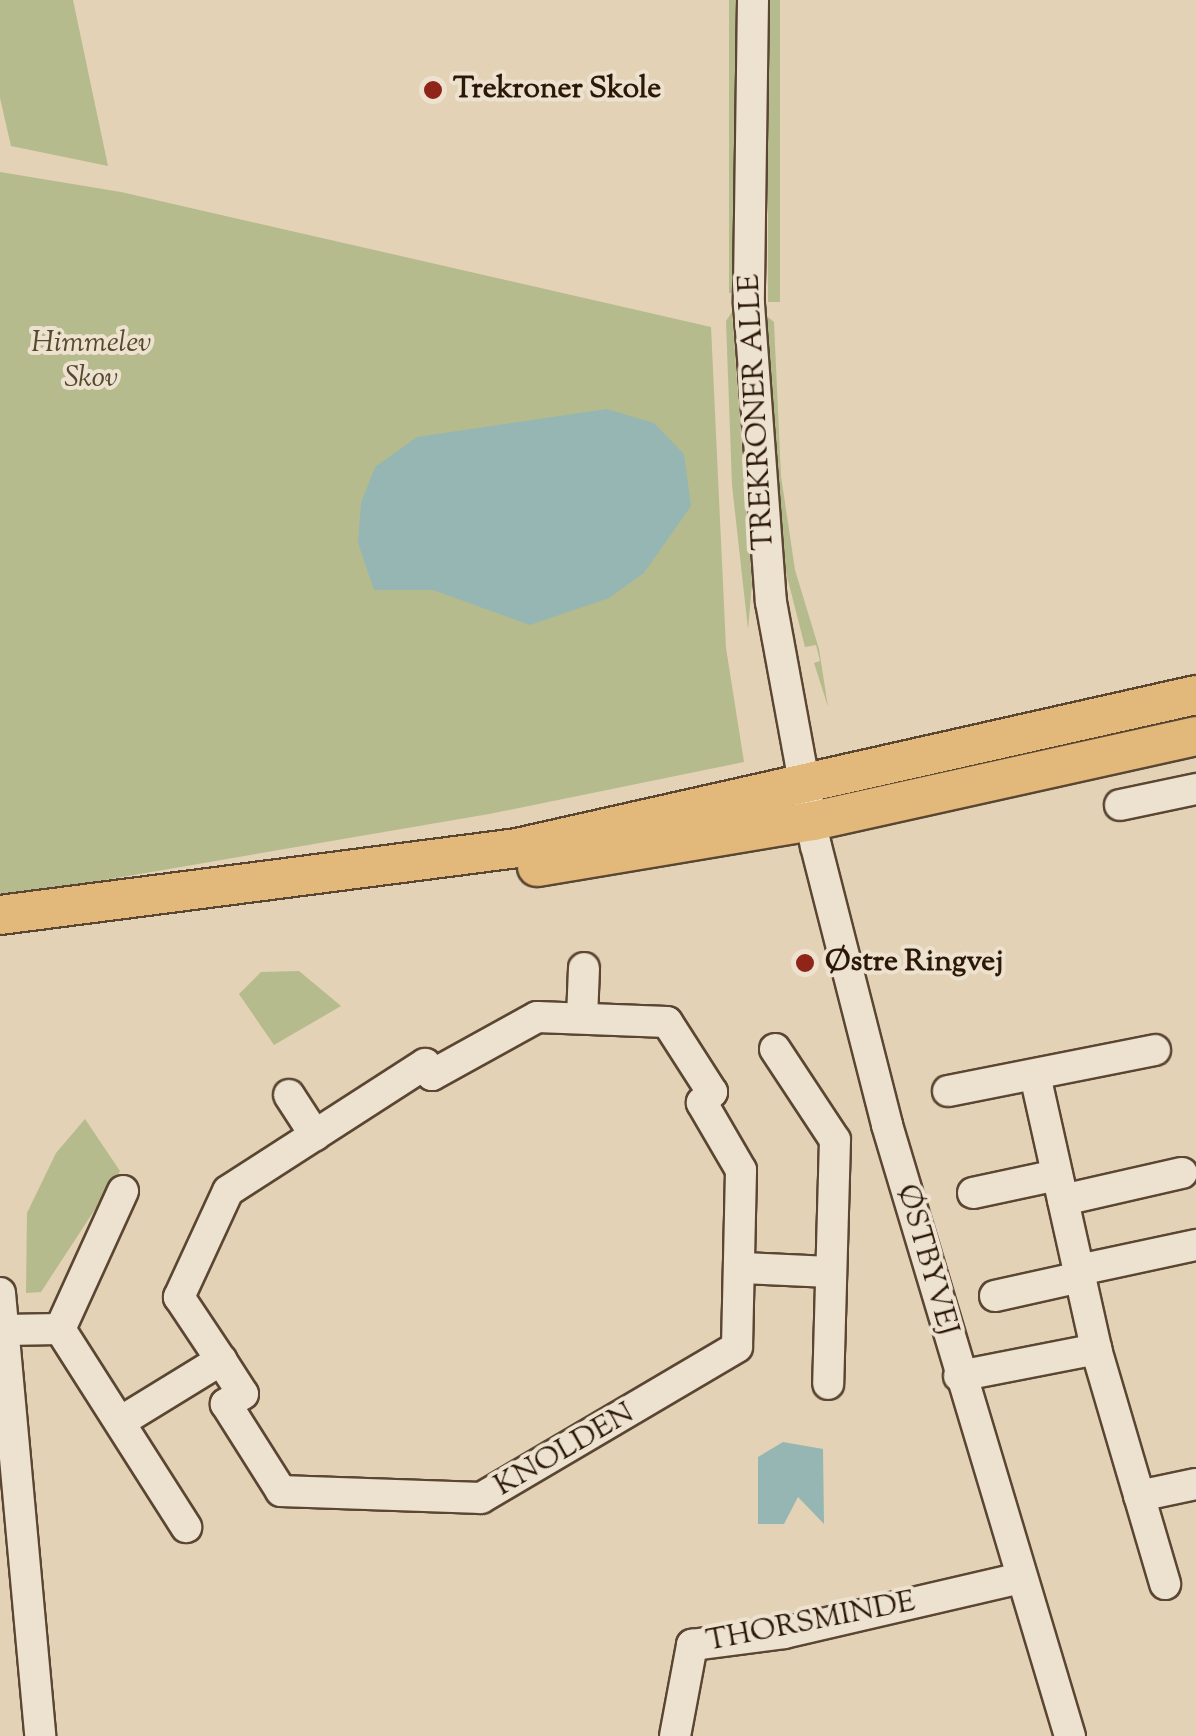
<!DOCTYPE html>
<html>
<head>
<meta charset="utf-8">
<style>
	body { margin:0 }
	#map { position:relative; width:1196px; height:1736px; overflow:hidden; background:#e3d2b5; font-family:"Sorts Mill Goudy",serif }
	div>[style] { position:absolute }
	.green>* { inset:0; background:#b5bb8c; transform-origin:0 0 }
	.water>* { inset:0; background:#96b6b3 }
	.roads { filter:drop-shadow(2px 0 #5a4632) drop-shadow(-2px 0 #5a4632) drop-shadow(0 2px #5a4632) drop-shadow(0 -2px #5a4632) }
	.minor>* { height:30px; margin:-15px; padding:0 15px; transform-origin:15px; border-radius:15px; background:#ede2cf }
	.major>* { height:38px; margin:-19px; padding:0 19px; transform-origin:19px; border-radius:19px; background:#e2b97a }
	.dots>* { width:28px; height:28px; translate:-50% -50%; box-sizing:border-box; border:5px solid #ede2cf; border-radius:50% }
	span { translate:-50% -50%; white-space:nowrap; text-align:center; line-height:1.15; -webkit-text-stroke:8px #ede2cf; paint-order:stroke }
	.poi-label { font-size:30px; color:#2c1806; font-weight:700 }
	.left { translate:0 -50%; text-align:left }
	.park-label { font-size:30px; color:#55492e; font-style:italic }
	.street-label { font-size:30px; color:#2c1806 }
</style>
</head>
<body>
<div id="map">
	<div class="green">
		<div style="clip-path:polygon(0 0,73px 0,108px 166px,11px 146px,0 98px)"></div>
		<div style="left:729px;top:0;width:11px;height:293px"></div>
		<div style="left:768px;top:0;width:12px;height:302px"></div>
		<div style="clip-path:polygon(0 172px,121px 192px,711px 327px,726px 648px,744px 762px,489px 814px,0 898px)"></div>
		<div style="clip-path:polygon(732px 312px,752px 584px,748px 629px,732px 485px,726px 321px)"></div>
		<div style="clip-path:polygon(763px 313px,774px 322px,781px 476px,795px 570px,819px 649px,828px 707px,814px 663px,820px 661px,816px 645px,805px 647px,779px 545px)"></div>
		<div style="clip-path:polygon(299px 971px,341px 1006px,274px 1045px,239px 994px,261px 972px)"></div>
		<div style="clip-path:polygon(85px 1119px,120px 1171px,41px 1292px,26px 1293px,27px 1213px,56px 1153px)"></div>
	</div>
	<div class="water">
		<div style="clip-path:polygon(607px 409px,654px 423px,684px 454px,691px 506px,644px 573px,609px 598px,530px 625px,433px 590px,374px 590px,358px 543px,361px 503px,375px 467px,417px 437px)"></div>
		<div style="clip-path:polygon(783px 1442px,823px 1449px,824px 1524px,798px 1497px,784px 1524px,758px 1524px,758px 1457px)"></div>
	</div>
	<div class="roads">
		<div class="minor">
			<div style="left:753px;top:0;width:304px;rotate:90.8deg"></div>
			<div style="left:749px;top:304px;width:299px;rotate:85.8deg"></div>
			<div style="left:771px;top:602px;width:248px;rotate:79.6deg"></div>
			<div style="left:816px;top:846px;width:288px;rotate:75.7deg"></div>
			<div style="left:887px;top:1125px;width:638px;rotate:73.33deg"></div>
			<div style="left:1120px;top:805px;width:78px;rotate:-11.9deg"></div>
			<div style="left:582px;top:1018px;width:50px;rotate:-87.7deg"></div>
			<div style="left:775px;top:1049px;width:109px;rotate:56.6deg"></div>
			<div style="left:835px;top:1140px;width:244px;rotate:91.6deg"></div>
			<div style="left:1035px;top:1075px;width:281px;rotate:77.4deg"></div>
			<div style="left:1096px;top:1349px;width:245px;rotate:73.6deg"></div>
			<div style="left:948px;top:1091px;width:211px;rotate:-11.2deg"></div>
			<div style="left:289px;top:1095px;width:48px;rotate:57deg"></div>
			<div style="left:123px;top:1191px;width:152px;rotate:114.5deg"></div>
			<div style="left:60px;top:1329px;width:235px;rotate:57.5deg"></div>
			<div style="left:973px;top:1193px;width:86px;rotate:-12.1deg"></div>
			<div style="left:1063px;top:1200px;width:122px;rotate:-12.8deg"></div>
			<div style="left:742px;top:1268px;width:89px;rotate:2.6deg"></div>
			<div style="left:1079px;top:1270px;width:120px;rotate:-12.1deg"></div>
			<div style="left:0;top:1293px;width:445px;rotate:84.8deg"></div>
			<div style="left:995px;top:1296px;width:87px;rotate:-12.6deg"></div>
			<div style="left:4px;top:1330px;width:56px;rotate:-1deg"></div>
			<div style="left:959px;top:1376px;width:140px;rotate:-11.1deg"></div>
			<div style="left:120px;top:1422px;width:119px;rotate:-31.5deg"></div>
			<div style="left:221px;top:1360px;width:40px;rotate:57.1deg"></div>
			<div style="left:243px;top:1394px;width:20px;rotate:150deg"></div>
			<div style="left:226px;top:1404px;width:103px;rotate:57.7deg"></div>
			<div style="left:281px;top:1491px;width:200px;rotate:2deg"></div>
			<div style="left:481px;top:1498px;width:297px;rotate:-30.5deg"></div>
			<div style="left:737px;top:1347px;width:177px;rotate:-88.7deg"></div>
			<div style="left:741px;top:1170px;width:78px;rotate:-120.2deg"></div>
			<div style="left:702px;top:1103px;width:15px;rotate:-48deg"></div>
			<div style="left:712px;top:1092px;width:83px;rotate:-122.7deg"></div>
			<div style="left:667px;top:1022px;width:130px;rotate:-177.8deg"></div>
			<div style="left:537px;top:1017px;width:120px;rotate:151.1deg"></div>
			<div style="left:432px;top:1075px;width:13px;rotate:-122deg"></div>
			<div style="left:425px;top:1064px;width:234px;rotate:147.2deg"></div>
			<div style="left:228px;top:1191px;width:117px;rotate:114.8deg"></div>
			<div style="left:179px;top:1297px;width:76px;rotate:56.3deg"></div>
			<div style="left:1139px;top:1496px;width:58px;rotate:-11.9deg"></div>
			<div style="left:675px;top:1736px;width:93px;rotate:-79.4deg"></div>
			<div style="left:692px;top:1645px;width:93px;rotate:-7.4deg"></div>
			<div style="left:784px;top:1633px;width:243px;rotate:-13.1deg"></div>
		</div>
		<div class="major">
			<div style="left:537px;top:867px;width:280px;rotate:-9.5deg"></div>
			<div style="left:813px;top:821px;width:392px;rotate:-12.5deg"></div>
			<div style="left:0;top:915px;width:521px;rotate:-7.38deg"></div>
			<div style="left:517px;top:848px;width:696px;rotate:-12.7deg"></div>
		</div>
	</div>
	<div class="dots">
		<div style="left:433px;top:90px;background:#8f2418"></div>
		<div style="left:805px;top:963px;background:#8f2418"></div>
	</div>
	<div class="poi-label">
		<span class="left" style="left:453px;top:90px">Trekroner Skole</span>
		<span class="left" style="left:825px;top:963px">Østre Ringvej</span>
	</div>
	<div class="park-label">
		<span style="left:91px;top:361px">Himmelev<br>Skov</span>
	</div>
	<div class="street-label">
		<span style="left:758px;top:412px;rotate:-93deg">TREKRONER ALLE</span>
		<span style="left:926px;top:1260px;rotate:74deg">ØSTBYVEJ</span>
		<span style="left:565px;top:1451px;rotate:-30deg">KNOLDEN</span>
		<span style="left:811px;top:1623px;rotate:-11deg">THORSMINDE</span>
	</div>
</div>
</body>
</html>
